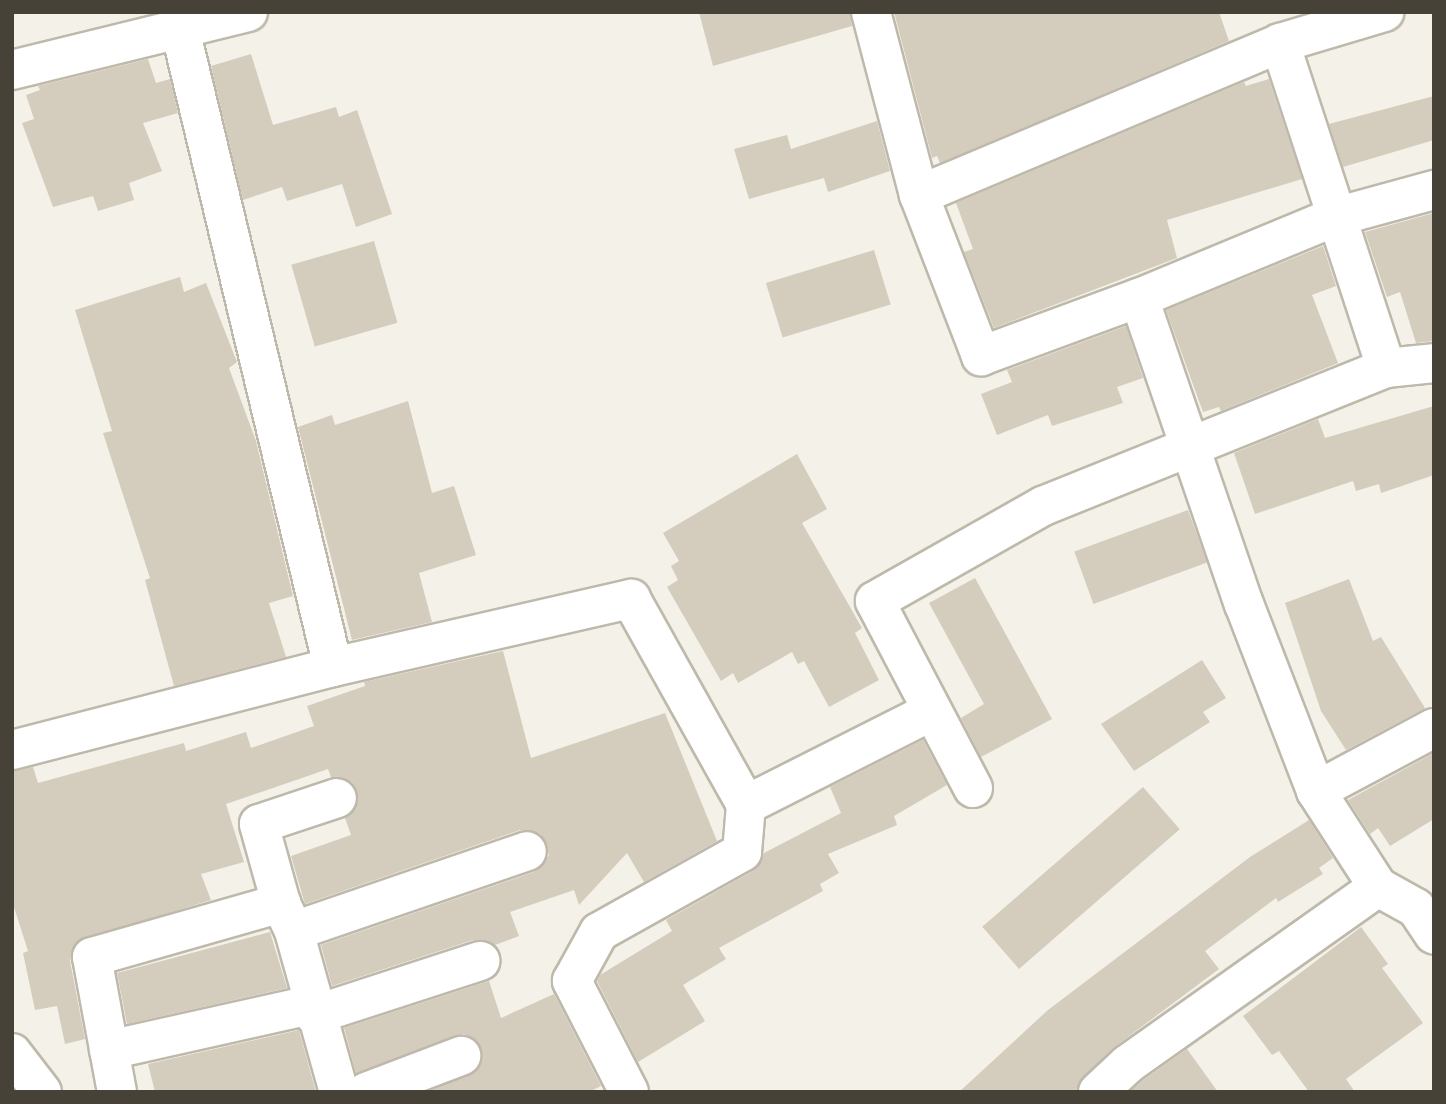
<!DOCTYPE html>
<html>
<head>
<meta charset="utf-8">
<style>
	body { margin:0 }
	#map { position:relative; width:1446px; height:1104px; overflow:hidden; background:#f3f1e8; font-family:Commissioner,sans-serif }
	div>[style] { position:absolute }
	.building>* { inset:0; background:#d4cdbe; transform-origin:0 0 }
	.roads { filter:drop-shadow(2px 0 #beb9ab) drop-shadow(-2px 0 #beb9ab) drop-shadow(0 2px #beb9ab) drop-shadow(0 -2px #beb9ab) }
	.minor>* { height:38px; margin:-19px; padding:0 19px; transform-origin:19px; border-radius:19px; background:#fff }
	span { translate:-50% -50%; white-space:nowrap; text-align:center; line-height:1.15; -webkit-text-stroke:5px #fff; paint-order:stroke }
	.frame { position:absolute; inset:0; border:14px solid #464237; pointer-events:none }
</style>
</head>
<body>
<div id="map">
	<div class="building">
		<div style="clip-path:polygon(699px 12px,850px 12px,852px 26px,713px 66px)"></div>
		<div style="clip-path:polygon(894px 12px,1219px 12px,1229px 41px,940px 163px,937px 156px,932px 158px)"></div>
		<div style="clip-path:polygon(251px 54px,273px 125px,336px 107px,339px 117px,357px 110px,392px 214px,356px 227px,342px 184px,287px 201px,282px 187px,243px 200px,211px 66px)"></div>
		<div style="clip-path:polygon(148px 59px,156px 83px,170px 79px,178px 113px,143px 123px,162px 171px,129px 183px,134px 200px,98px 211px,93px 196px,53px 207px,22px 123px,34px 119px,26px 95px,40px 90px,38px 86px)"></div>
		<div style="clip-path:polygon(1269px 79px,1302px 179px,1167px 220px,1177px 258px,994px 328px,964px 252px,973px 249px,956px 203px,1244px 82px,1246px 86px)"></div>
		<div style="clip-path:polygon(1434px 96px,1434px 140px,1343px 167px,1329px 124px)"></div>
		<div style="clip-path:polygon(877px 121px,890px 171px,828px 192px,824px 178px,749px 199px,734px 149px,787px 135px,791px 149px)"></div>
		<div style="clip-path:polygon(1434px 213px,1434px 341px,1416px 343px,1400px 292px,1387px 297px,1365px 232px)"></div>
		<div style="left:374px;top:241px;width:85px;height:86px;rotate:74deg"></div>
		<div style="clip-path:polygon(1323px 246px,1336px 286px,1312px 295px,1338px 363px,1221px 411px,1219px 407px,1203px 412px,1166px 310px)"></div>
		<div style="left:874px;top:250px;width:57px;height:113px;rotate:73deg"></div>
		<div style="clip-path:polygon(180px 277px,184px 292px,206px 283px,237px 362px,229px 368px,256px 441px,293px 596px,269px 603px,286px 657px,174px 686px,145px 580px,150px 578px,103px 433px,112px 431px,75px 310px)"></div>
		<div style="clip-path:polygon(1126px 326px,1143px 378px,1117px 387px,1123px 403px,1052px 426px,1048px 415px,997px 435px,981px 394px,1012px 382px,1007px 370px)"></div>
		<div style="clip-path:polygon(408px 401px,432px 493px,454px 486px,476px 555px,419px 573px,432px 622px,352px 640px,298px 427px,332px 415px,335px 425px)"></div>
		<div style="clip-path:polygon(1434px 406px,1434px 475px,1381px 493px,1379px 484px,1356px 491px,1353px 481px,1255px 514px,1234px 453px,1318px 419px,1325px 438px)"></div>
		<div style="clip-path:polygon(797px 454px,827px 509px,802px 523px,862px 628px,855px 633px,879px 680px,829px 707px,804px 661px,798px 664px,792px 652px,738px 683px,733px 673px,721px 681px,667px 587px,678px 580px,671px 566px,679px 561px,663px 533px)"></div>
		<div style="left:1188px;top:510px;width:56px;height:121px;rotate:70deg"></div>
		<div style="clip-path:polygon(975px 578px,1052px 719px,981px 757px,961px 718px,984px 704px,929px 603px)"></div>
		<div style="clip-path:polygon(1349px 579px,1373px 641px,1381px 637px,1425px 708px,1346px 750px,1321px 711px,1285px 603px)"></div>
		<div style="clip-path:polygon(503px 651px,531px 758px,665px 713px,717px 841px,644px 882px,627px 853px,579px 905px,574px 890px,510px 912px,519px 936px,495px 945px,473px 940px,332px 986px,321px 945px,534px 872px,549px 855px,541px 834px,520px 830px,305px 904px,291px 856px,351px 835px,345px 818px,358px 802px,352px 782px,331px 777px,328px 769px,226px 804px,244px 862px,201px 874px,211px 900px,76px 942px,70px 961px,85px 1039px,65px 1044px,57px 1006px,35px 1010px,23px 953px,28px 951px,12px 901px,12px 771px,33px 767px,38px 783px,184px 743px,186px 751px,246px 732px,251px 748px,314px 726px,307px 706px,365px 686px,364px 682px)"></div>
		<div style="clip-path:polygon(1202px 660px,1226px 698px,1203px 712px,1210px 722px,1134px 771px,1101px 724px)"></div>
		<div style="clip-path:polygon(923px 740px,947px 785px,894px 816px,897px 825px,828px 854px,839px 873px,820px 884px,823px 891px,719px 948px,726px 959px,683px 985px,705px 1021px,638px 1062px,597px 981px,600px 975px,672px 931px,666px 920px,753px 871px,764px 853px,841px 813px,830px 787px)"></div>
		<div style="clip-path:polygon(1434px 753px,1434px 819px,1390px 846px,1378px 828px,1370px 834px,1348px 800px)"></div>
		<div style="left:1143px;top:787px;width:56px;height:213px;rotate:49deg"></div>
		<div style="clip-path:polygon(1309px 820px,1333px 858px,1319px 868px,1323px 874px,1278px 902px,1276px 898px,1205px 951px,1219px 969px,1113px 1048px,1083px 1077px,1077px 1092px,959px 1092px,1048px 1010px,1250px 857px)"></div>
		<div style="clip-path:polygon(1361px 927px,1388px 964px,1382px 968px,1423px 1023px,1346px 1079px,1355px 1092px,1309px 1092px,1279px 1051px,1272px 1055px,1243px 1016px)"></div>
		<div style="clip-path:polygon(270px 932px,287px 988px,127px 1024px,117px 973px)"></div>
		<div style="clip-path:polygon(489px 981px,501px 1018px,554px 994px,601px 1086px,589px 1092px,428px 1092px,478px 1069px,481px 1048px,464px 1034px,356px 1073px,344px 1028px)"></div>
		<div style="clip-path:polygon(299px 1030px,316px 1092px,155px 1092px,148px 1064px)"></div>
		<div style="clip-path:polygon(1187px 1049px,1218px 1092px,1130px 1092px,1142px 1081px)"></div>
	</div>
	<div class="roads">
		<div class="minor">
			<div style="left:871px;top:12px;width:189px;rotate:75.3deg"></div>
			<div style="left:919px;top:195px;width:173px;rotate:68.9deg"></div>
			<div style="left:981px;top:356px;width:168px;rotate:-20.2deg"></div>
			<div style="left:1139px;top:298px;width:324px;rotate:71.1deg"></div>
			<div style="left:1244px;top:604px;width:200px;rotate:68.9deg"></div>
			<div style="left:1316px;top:791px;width:114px;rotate:57.1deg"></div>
			<div style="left:1378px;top:887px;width:306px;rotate:144.7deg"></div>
			<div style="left:1128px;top:1064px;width:41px;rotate:137deg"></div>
			<div style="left:180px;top:29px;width:656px;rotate:76.51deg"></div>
			<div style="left:1280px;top:43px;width:342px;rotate:71.9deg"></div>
			<div style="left:12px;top:70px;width:243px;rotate:-13.8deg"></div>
			<div style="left:919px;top:195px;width:392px;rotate:-22.8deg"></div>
			<div style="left:1280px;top:43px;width:109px;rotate:-16.6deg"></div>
			<div style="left:1139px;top:298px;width:212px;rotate:-22.5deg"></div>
			<div style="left:1335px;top:217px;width:103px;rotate:-15.3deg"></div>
			<div style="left:12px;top:750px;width:332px;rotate:-14.5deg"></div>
			<div style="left:333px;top:667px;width:306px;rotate:-12.9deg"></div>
			<div style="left:631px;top:599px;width:236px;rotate:60.8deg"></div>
			<div style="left:746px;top:805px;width:206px;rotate:-26.8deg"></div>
			<div style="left:973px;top:788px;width:211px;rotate:-117.7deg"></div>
			<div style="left:875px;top:601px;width:193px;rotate:-29.5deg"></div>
			<div style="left:1043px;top:506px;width:370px;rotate:-21.9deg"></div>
			<div style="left:1386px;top:368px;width:48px;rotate:-5.9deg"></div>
			<div style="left:1316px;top:791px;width:134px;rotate:-28.1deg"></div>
			<div style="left:1378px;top:887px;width:43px;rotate:28.9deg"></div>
			<div style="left:1416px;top:908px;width:32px;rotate:56deg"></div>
			<div style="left:283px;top:908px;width:25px;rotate:64deg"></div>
			<div style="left:294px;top:931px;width:167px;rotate:74.4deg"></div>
			<div style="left:294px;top:931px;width:246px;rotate:-18.9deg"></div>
			<div style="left:314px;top:1015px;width:175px;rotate:-18deg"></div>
			<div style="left:109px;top:1050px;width:207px;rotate:-12.6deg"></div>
			<div style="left:12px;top:1053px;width:49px;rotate:52.4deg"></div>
			<div style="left:117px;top:1092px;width:137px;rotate:-100.5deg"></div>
			<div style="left:92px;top:957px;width:197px;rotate:-15.9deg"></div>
			<div style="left:281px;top:903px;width:82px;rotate:-105.6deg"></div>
			<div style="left:259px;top:824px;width:82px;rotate:-18.4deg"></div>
			<div style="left:366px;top:1092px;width:102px;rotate:-20.8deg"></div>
			<div style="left:629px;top:1092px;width:125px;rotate:-117.2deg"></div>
			<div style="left:572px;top:981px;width:56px;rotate:-61.1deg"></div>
			<div style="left:599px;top:932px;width:164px;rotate:-29.2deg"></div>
			<div style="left:742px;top:852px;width:47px;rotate:-85.1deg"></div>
		</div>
	</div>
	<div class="frame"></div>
</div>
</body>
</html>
